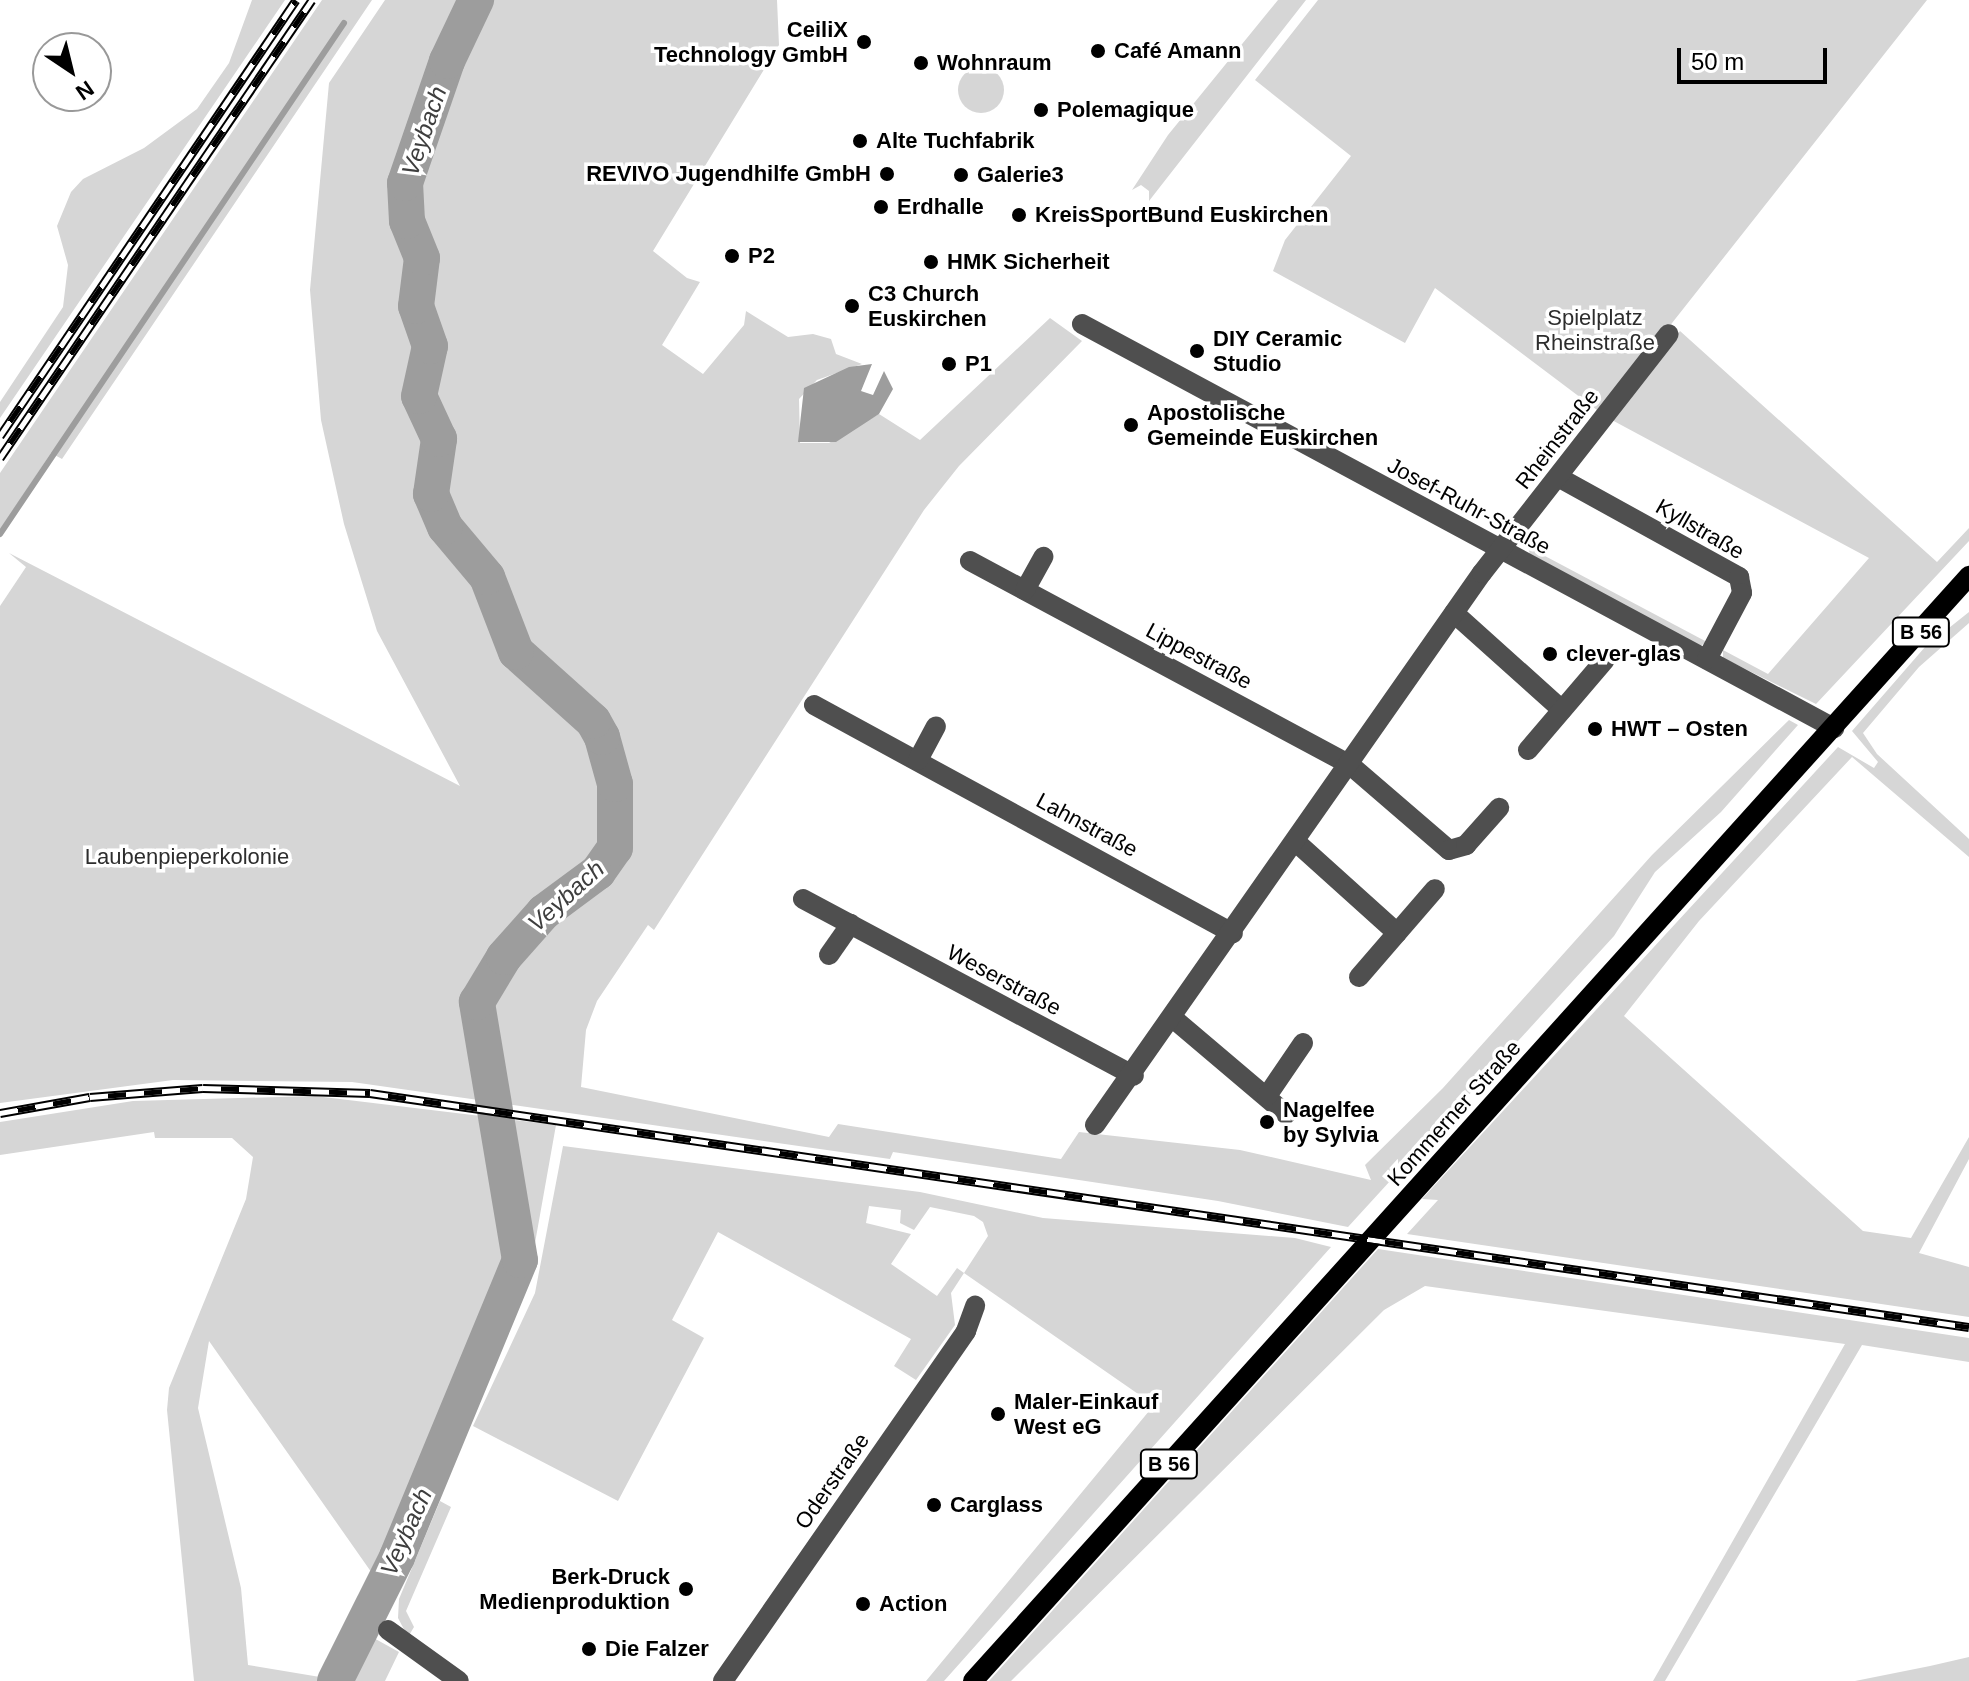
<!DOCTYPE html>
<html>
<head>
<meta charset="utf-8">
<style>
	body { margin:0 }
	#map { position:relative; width:1969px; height:1681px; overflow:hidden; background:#fff; font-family:Helvetica,sans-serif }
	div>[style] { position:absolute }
	.green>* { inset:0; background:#d6d6d6 }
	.round { border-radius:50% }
	.water>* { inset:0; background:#9d9d9d }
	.stream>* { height:6px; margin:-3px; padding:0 3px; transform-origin:3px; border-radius:3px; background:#9d9d9d }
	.river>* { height:36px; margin:-18px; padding:0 18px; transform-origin:18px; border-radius:18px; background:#9d9d9d }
	.minor>* { height:20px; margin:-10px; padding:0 10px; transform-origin:10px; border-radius:10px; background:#4f4f4f }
	.major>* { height:20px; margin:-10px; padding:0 10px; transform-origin:10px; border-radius:10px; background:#000 }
	.rail>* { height:9px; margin-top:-4.5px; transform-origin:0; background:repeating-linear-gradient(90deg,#fff 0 18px,#000 0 36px); box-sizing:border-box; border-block:2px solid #000 }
	.dots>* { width:22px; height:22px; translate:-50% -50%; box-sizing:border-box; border:4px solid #fff; border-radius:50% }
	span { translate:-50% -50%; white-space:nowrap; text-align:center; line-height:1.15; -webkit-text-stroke:7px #fff; paint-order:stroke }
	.shield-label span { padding:2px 6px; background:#fff; border:2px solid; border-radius:6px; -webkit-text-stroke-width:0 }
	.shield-label { font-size:20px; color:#000; font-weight:700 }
	.poi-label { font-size:22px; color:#000; font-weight:700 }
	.right { translate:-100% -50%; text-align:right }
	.left { translate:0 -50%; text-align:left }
	.park-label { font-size:22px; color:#2d2d2d }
	.street-label { font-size:22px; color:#000 }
	.water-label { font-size:24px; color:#3e3e3e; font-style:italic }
	.north { position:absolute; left:32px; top:32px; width:80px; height:80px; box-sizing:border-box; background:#fff; border:2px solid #999; border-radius:50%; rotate:145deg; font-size:22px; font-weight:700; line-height:32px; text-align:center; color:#000 }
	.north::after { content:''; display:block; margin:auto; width:28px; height:36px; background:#000; clip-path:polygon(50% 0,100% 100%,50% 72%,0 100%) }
	.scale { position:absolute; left:1677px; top:48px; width:150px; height:36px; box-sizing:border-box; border:4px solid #000; border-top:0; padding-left:10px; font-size:24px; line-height:28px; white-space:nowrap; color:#000; -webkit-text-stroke:6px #fff; paint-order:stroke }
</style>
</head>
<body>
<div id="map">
	<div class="green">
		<div style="clip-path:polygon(252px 0,285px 0,0 418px,0 402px,63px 307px,68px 265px,57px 226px,71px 192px,83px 179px,144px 148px,197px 109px,229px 63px)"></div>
		<div style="clip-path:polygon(322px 0,372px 0,62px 459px,51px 453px,0 530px,0 473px)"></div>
		<div style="clip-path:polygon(385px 0,471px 0,440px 66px,422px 131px,402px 169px,397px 198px,419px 265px,412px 305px,425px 340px,413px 383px,431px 437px,421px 469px,425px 508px,441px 538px,476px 573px,490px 622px,507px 655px,524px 676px,588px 727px,604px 770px,608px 839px,623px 821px,623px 799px,610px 738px,597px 713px,543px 669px,518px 639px,492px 568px,451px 522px,440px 495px,445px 434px,424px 389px,437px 340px,422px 310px,427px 255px,407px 202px,447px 73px,481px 0,777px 0,779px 45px,653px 251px,687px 278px,700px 282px,662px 345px,703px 374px,744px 325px,746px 311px,788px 337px,813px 334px,831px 339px,836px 354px,862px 364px,817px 380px,799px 399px,800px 443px,829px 443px,879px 414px,920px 440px,1050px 318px,1082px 341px,959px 466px,924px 510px,654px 930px,648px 925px,597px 1001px,586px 1030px,581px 1087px,829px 1137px,838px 1124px,1061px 1159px,1079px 1132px,1240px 1150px,1371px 1180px,1365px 1165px,1443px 1088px,1652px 855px,1789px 720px,1798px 725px,1721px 812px,1655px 872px,1614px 936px,1348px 1227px,1218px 1201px,893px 1152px,890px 1159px,352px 1082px,173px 1080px,0 1103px,0 606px,26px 567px,9px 553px,460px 786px,377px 631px,344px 524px,321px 420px,310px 290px,329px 83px)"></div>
		<div style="clip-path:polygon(1278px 0,1306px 0,1149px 201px,1149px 191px,1141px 185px,1132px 190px,1168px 135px)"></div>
		<div style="clip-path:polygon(1318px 0,1927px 0,1601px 413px,1435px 288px,1405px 343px,1273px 271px,1285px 240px,1351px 156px,1255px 80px)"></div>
		<div class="round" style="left:958px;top:67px;width:46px;height:46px"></div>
		<div style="clip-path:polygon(1680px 331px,1937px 562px,1969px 528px,1969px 541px,1816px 704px,1723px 658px,1723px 650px,1768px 674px,1869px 558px,1610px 419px)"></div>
		<div style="clip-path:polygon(1528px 547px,1707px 642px,1700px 646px,1530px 555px)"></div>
		<div style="clip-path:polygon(1969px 612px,1969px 623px,1919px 667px,1863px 733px,1877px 754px,1969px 839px,1969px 857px,1852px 757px,1699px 921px,1624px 1016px,1863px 1231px,1911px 1238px,1969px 1137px,1969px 1159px,1919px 1253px,1969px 1267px,1969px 1317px,1407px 1234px,1438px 1200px,1422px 1199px,1838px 747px,1874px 768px,1878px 762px,1852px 731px,1925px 647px)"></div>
		<div style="clip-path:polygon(315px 1096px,556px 1125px,535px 1243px,522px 1291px,376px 1623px,358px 1615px,374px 1576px,209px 1341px,198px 1408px,241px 1588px,248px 1665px,326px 1678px,352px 1626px,399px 1652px,385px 1681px,194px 1681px,167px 1410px,169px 1388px,246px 1199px,253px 1157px,232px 1138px,155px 1138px,154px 1132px,0 1155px,0 1122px,133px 1101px)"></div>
		<div style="clip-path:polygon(evenodd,563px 1146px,920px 1192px,1043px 1218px,1295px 1238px,1331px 1247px,944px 1681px,926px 1681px,1154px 1405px,964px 1273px,951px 1293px,955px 1325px,916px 1380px,894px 1366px,911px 1339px,718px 1232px,672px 1320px,704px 1338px,618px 1501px,473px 1426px,535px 1293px,563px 1146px,869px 1206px,901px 1210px,900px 1223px,914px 1230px,930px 1207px,974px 1216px,983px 1222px,988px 1236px,964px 1273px,957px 1268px,937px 1296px,891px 1264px,911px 1234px,866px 1223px,869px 1206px)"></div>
		<div style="clip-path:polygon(1378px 1249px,1969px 1338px,1969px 1362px,1862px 1345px,1665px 1681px,1653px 1681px,1845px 1344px,1425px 1286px,1384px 1310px,1011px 1681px,989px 1681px)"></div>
		<div style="clip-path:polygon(440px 1501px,451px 1507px,406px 1611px,414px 1627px,408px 1637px,398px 1618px,399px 1599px)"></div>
		<div style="clip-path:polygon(1969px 1657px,1969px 1681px,1855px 1681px,1930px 1666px)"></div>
	</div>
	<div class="water">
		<div style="clip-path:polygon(872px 364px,861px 391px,873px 395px,884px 371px,893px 389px,879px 414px,836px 442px,798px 442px,804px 388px,849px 367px)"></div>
	</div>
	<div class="stream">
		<div style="left:0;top:534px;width:616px;rotate:-56.05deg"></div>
	</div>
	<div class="river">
		<div style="left:335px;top:1681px;width:139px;rotate:-63.4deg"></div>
		<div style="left:397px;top:1557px;width:321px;rotate:-67.5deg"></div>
		<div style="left:520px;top:1260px;width:262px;rotate:-99.5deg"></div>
		<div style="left:477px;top:1002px;width:52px;rotate:-59deg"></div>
		<div style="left:504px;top:957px;width:60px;rotate:-48.4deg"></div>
		<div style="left:544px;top:912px;width:67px;rotate:-36.5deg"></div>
		<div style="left:598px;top:872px;width:29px;rotate:-55deg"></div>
		<div style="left:615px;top:848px;width:64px;rotate:-90deg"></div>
		<div style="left:615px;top:784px;width:49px;rotate:-105.5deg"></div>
		<div style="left:602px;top:737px;width:18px;rotate:-119deg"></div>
		<div style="left:593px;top:721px;width:103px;rotate:-138.1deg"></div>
		<div style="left:516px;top:652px;width:80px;rotate:-111.1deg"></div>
		<div style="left:487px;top:577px;width:65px;rotate:-130deg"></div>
		<div style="left:445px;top:527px;width:36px;rotate:-113deg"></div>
		<div style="left:431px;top:494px;width:56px;rotate:-81.7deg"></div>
		<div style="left:439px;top:439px;width:47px;rotate:-114.9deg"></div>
		<div style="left:419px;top:396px;width:51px;rotate:-77.6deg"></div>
		<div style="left:430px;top:346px;width:42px;rotate:-109.3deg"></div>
		<div style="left:416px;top:306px;width:48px;rotate:-82.9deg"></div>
		<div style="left:422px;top:258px;width:40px;rotate:-112deg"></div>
		<div style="left:407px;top:221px;width:38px;rotate:-93deg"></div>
		<div style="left:405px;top:183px;width:129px;rotate:-71deg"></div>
		<div style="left:447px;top:61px;width:68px;rotate:-64.6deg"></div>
	</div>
	<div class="minor">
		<div style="left:1082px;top:324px;width:854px;rotate:28.25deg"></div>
		<div style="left:1558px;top:477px;width:207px;rotate:28.9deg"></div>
		<div style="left:1739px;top:577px;width:16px;rotate:79deg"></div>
		<div style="left:1742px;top:593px;width:75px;rotate:117.9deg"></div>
		<div style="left:970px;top:561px;width:430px;rotate:28.2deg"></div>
		<div style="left:1349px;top:764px;width:132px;rotate:40.7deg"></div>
		<div style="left:1449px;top:850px;width:18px;rotate:-16deg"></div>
		<div style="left:1466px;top:845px;width:50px;rotate:-48.3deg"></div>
		<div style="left:1025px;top:590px;width:38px;rotate:-61deg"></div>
		<div style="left:1454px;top:613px;width:145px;rotate:41.9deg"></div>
		<div style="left:814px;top:705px;width:477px;rotate:28.6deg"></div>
		<div style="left:1528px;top:750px;width:118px;rotate:-49.5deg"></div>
		<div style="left:918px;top:760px;width:38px;rotate:-62deg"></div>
		<div style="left:1296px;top:842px;width:136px;rotate:42deg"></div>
		<div style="left:803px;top:899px;width:375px;rotate:28.1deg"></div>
		<div style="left:829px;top:955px;width:38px;rotate:-55deg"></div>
		<div style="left:1359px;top:977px;width:116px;rotate:-49.2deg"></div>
		<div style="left:1174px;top:1019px;width:147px;rotate:40.3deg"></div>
		<div style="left:1267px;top:1096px;width:64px;rotate:-55.8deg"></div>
		<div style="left:1095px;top:1125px;width:674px;rotate:-54.97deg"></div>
		<div style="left:1482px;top:573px;width:303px;rotate:-52deg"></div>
		<div style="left:388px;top:1630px;width:87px;rotate:35.7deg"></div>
		<div style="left:723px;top:1681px;width:426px;rotate:-55.2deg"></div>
		<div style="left:966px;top:1331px;width:27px;rotate:-70deg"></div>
	</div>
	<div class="major">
		<div style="left:973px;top:1681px;width:1488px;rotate:-47.97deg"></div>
	</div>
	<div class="rail">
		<div style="left:0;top:436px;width:527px;rotate:-55.83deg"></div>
		<div style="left:0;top:458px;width:554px;rotate:-55.74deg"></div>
		<div style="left:0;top:1113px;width:91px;rotate:-10.1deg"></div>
		<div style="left:90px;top:1097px;width:113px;rotate:-4.6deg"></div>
		<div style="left:203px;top:1088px;width:167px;rotate:1.7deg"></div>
		<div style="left:370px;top:1093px;width:1616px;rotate:8.33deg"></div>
	</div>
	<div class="dots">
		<div style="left:864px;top:42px;background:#000"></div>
		<div style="left:1098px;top:51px;background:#000"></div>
		<div style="left:921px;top:63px;background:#000"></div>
		<div style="left:1041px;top:110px;background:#000"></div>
		<div style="left:860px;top:141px;background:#000"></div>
		<div style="left:887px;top:174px;background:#000"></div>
		<div style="left:961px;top:175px;background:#000"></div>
		<div style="left:881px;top:207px;background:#000"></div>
		<div style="left:1019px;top:215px;background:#000"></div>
		<div style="left:732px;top:256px;background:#000"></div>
		<div style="left:931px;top:262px;background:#000"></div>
		<div style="left:852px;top:306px;background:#000"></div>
		<div style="left:1197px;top:351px;background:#000"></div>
		<div style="left:949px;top:364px;background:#000"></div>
		<div style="left:1131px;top:425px;background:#000"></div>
		<div style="left:1550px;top:654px;background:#000"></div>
		<div style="left:1595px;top:729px;background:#000"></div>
		<div style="left:1267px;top:1122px;background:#000"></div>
		<div style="left:998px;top:1414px;background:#000"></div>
		<div style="left:934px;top:1505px;background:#000"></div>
		<div style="left:686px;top:1589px;background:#000"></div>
		<div style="left:863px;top:1604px;background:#000"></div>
		<div style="left:589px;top:1649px;background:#000"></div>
	</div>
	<div class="shield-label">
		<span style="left:1921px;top:632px">B 56</span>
		<span style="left:1169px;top:1464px">B 56</span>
	</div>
	<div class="poi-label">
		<span class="right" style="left:848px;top:42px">CeiliX<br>Technology GmbH</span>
		<span class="left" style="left:1114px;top:51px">Café Amann</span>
		<span class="left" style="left:937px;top:63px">Wohnraum</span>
		<span class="left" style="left:1057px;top:110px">Polemagique</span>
		<span class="left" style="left:876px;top:141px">Alte Tuchfabrik</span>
		<span class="right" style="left:871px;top:174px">REVIVO Jugendhilfe GmbH</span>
		<span class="left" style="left:977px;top:175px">Galerie3</span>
		<span class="left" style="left:897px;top:207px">Erdhalle</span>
		<span class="left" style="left:1035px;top:215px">KreisSportBund Euskirchen</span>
		<span class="left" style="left:748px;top:256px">P2</span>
		<span class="left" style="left:947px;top:262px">HMK Sicherheit</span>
		<span class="left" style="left:868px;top:306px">C3 Church<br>Euskirchen</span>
		<span class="left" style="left:1213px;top:351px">DIY Ceramic<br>Studio</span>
		<span class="left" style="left:965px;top:364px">P1</span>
		<span class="left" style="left:1147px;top:425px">Apostolische<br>Gemeinde Euskirchen</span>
		<span class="left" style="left:1566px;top:654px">clever-glas</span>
		<span class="left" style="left:1611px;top:729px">HWT – Osten</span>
		<span class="left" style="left:1283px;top:1122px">Nagelfee<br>by Sylvia</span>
		<span class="left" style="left:1014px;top:1414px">Maler-Einkauf<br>West eG</span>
		<span class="left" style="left:950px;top:1505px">Carglass</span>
		<span class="right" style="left:670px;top:1589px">Berk-Druck<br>Medienproduktion</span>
		<span class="left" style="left:879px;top:1604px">Action</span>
		<span class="left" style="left:605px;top:1649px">Die Falzer</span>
	</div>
	<div class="park-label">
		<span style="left:1595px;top:330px">Spielplatz<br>Rheinstraße</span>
		<span style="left:187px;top:857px">Laubenpieperkolonie</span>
	</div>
	<div class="street-label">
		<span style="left:1557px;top:439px;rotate:-52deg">Rheinstraße</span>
		<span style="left:1469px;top:506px;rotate:28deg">Josef-Ruhr-Straße</span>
		<span style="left:1700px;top:529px;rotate:30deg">Kyllstraße</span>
		<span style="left:1199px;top:656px;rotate:28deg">Lippestraße</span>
		<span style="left:1087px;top:825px;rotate:28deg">Lahnstraße</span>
		<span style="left:1004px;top:980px;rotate:28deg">Weserstraße</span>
		<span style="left:1454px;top:1113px;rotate:-48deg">Kommerner Straße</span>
		<span style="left:832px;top:1481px;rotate:-55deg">Oderstraße</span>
	</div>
	<div class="water-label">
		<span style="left:424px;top:131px;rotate:-71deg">Veybach</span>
		<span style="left:566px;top:896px;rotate:-42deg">Veybach</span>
		<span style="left:406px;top:1532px;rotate:-66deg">Veybach</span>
	</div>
	<div class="north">N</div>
	<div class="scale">50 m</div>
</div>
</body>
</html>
